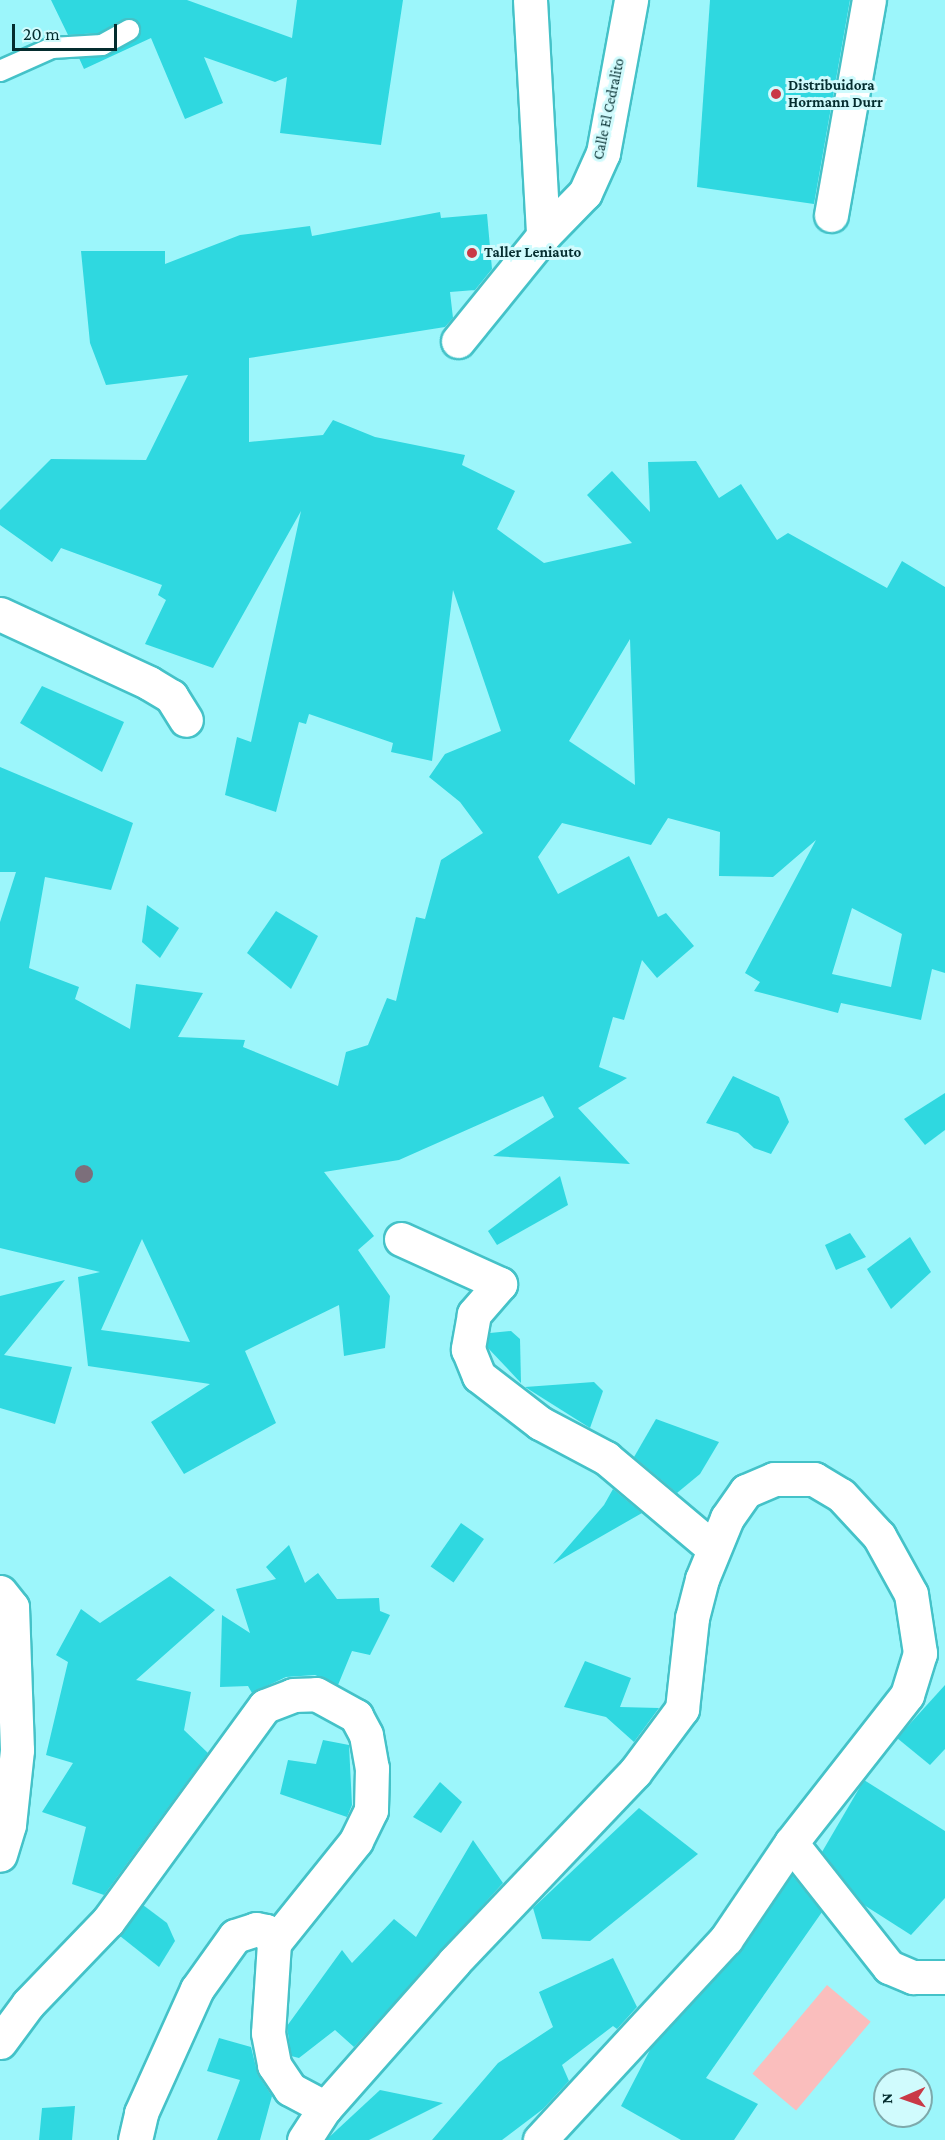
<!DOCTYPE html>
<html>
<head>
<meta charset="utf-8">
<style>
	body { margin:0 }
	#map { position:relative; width:945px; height:2140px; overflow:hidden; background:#9cf6fb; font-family:"Crimson Pro",serif }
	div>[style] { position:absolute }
	.green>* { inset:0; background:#fabebd; transform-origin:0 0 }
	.building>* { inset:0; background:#2fd8e0; transform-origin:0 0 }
	.roads { filter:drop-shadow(2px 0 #44c2c8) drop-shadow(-2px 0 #44c2c8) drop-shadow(0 2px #44c2c8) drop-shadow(0 -2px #44c2c8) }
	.lane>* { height:20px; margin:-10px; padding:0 10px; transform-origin:10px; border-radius:10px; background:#fff }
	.street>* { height:33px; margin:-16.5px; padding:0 16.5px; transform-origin:16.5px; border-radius:16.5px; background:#fff }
	.trees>* { width:18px; height:18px; margin:-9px; border-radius:50%; background:#7c6f7b }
	.dots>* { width:16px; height:16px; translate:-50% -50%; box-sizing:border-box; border:3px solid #d0fbfd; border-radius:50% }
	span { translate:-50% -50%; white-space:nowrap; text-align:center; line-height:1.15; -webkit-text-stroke:6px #d0fbfd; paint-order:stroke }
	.poi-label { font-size:15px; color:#042d2f; font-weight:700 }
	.left { translate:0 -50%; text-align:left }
	.street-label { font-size:15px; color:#042d2f }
	.north { position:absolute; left:873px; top:2068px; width:60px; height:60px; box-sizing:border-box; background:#d0fbfd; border:2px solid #7ea9ab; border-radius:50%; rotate:268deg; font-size:16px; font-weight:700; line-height:24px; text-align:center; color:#042d2f }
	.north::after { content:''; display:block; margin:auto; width:21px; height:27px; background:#c93946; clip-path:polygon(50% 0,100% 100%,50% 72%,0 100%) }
	.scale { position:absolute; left:12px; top:24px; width:105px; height:27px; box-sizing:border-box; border:3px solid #042d2f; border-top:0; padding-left:8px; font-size:18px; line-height:21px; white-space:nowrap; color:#042d2f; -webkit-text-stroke:4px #d0fbfd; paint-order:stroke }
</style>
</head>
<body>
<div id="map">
	<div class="green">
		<div style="left:827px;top:1985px;width:57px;height:116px;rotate:40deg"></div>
	</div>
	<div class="building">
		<div style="clip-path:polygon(51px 0,187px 0,292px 38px,297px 0,403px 0,381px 145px,280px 133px,287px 77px,275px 82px,204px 57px,223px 103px,185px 119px,151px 38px,84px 69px,79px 58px,107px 56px,135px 40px,141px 31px,136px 20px,124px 19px,99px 33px,68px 35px)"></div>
		<div style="clip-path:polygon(710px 0,850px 0,814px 204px,697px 187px)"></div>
		<div style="clip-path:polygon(evenodd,440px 212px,441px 218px,487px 214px,492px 269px,475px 290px,450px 292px,453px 318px,445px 327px,249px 358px,249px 442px,323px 435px,333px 420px,375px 437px,465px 455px,462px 465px,515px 491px,497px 529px,544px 563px,632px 543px,587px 495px,612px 471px,650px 512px,648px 462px,696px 461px,719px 498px,741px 484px,777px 540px,788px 533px,887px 588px,902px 561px,945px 587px,945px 973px,932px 969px,921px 1020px,841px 1003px,838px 1013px,754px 991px,760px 982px,745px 973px,816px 840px,773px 877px,719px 876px,720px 832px,668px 818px,651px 845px,562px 823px,538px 857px,558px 894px,629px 856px,658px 917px,666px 913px,694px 946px,657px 978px,642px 960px,624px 1020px,613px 1017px,599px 1067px,627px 1078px,578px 1108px,630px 1164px,493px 1156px,554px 1117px,543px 1096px,399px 1160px,324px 1172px,374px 1236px,358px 1250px,390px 1296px,385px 1348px,344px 1356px,339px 1305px,245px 1351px,276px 1423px,184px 1474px,151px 1422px,210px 1384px,88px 1366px,78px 1277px,100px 1272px,0 1248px,0 922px,16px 872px,0 872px,0 767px,133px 823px,111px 890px,45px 877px,29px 968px,79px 987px,75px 999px,130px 1029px,136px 984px,203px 993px,178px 1037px,245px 1040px,243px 1047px,338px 1086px,346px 1052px,368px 1045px,387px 998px,396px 1001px,416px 917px,425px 919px,441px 860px,483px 833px,460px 802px,429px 777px,445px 754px,501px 731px,453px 590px,432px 761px,391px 752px,393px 743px,309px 714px,306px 724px,299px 722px,276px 812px,225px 795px,237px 737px,251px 742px,301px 511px,213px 668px,145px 644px,166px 600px,158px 595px,162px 585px,61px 548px,52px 562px,0 525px,0 510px,51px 459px,146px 460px,188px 375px,106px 385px,90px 343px,81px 251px,165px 251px,165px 264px,240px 235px,310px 226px,312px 236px,440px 212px,630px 639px,635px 785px,569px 741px,630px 639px,440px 212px,852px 908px,902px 934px,891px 987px,832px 974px,852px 908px,440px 212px,142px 1239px,190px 1342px,101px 1330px,142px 1239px)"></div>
		<div style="clip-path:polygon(42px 686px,124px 722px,102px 772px,20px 723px)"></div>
		<div style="clip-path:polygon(147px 905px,179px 928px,160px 958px,142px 942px)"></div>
		<div style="clip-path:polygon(276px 911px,318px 936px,291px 989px,247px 953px)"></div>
		<div style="clip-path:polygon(733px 1076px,779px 1097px,789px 1122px,771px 1154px,754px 1148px,738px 1133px,706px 1123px)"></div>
		<div style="clip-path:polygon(945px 1093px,945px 1130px,925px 1145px,904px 1119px)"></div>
		<div style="clip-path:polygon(560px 1176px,568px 1205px,497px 1245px,488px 1231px)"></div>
		<div style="clip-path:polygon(850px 1233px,866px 1257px,836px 1270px,825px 1245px)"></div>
		<div style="clip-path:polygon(910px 1237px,931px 1272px,891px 1309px,867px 1269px)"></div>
		<div style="clip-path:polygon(65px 1280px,4px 1355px,72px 1367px,55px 1424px,0 1408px,0 1296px)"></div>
		<div style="clip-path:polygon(511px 1331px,520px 1339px,521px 1383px,487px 1347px,490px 1333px)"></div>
		<div style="clip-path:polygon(594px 1382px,603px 1391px,590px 1428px,525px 1387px)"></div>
		<div style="clip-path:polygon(656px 1419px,719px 1442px,700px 1474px,677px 1493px,634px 1457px)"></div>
		<div style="clip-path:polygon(613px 1489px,642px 1513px,553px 1564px,604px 1505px)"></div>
		<div style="left:461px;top:1523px;width:28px;height:53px;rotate:35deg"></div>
		<div style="clip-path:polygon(289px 1545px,305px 1583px,318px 1573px,337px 1599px,379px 1598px,380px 1611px,390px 1615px,370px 1655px,352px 1651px,338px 1685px,315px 1675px,286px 1677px,252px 1693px,248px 1686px,220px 1687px,222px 1615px,250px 1633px,236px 1589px,276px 1579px,266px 1567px)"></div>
		<div style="clip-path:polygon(170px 1576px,215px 1610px,136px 1680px,191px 1692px,184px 1730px,208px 1753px,104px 1895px,72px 1884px,86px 1827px,42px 1812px,73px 1763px,46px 1755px,68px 1662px,56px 1655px,81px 1609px,100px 1623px)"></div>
		<div style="clip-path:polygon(585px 1661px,631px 1678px,620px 1707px,659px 1708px,634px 1742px,606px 1717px,564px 1707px)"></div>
		<div style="clip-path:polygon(945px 1685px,945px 1749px,930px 1765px,897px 1738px)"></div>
		<div style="clip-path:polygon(323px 1740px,349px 1745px,352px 1805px,347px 1817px,280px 1794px,288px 1760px,316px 1764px)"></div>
		<div style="clip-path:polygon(864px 1780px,945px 1831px,945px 1898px,911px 1935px,864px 1905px,822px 1852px)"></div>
		<div style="clip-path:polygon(440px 1782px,462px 1802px,441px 1833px,413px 1817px)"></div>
		<div style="clip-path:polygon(639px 1808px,698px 1854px,590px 1941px,542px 1939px,533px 1908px)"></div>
		<div style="clip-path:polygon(473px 1840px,503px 1883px,354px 2047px,335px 2030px,299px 2058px,291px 2056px,287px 2026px,342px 1950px,352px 1963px,394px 1919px,416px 1937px)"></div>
		<div style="clip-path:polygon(792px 1875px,822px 1912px,706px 2078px,758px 2104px,734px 2140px,681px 2140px,621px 2106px,651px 2048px,740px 1952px)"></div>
		<div style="clip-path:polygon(143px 1905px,167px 1923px,175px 1941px,159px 1967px,120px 1936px)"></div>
		<div style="clip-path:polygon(613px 1958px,637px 2007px,617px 2029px,613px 2026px,562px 2065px,569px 2081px,543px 2109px,502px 2140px,432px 2140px,498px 2063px,553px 2027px,539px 1992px)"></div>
		<div style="clip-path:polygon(219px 2038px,251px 2047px,258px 2075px,272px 2096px,260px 2140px,217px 2140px,240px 2080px,207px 2071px)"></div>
		<div style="clip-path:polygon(380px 2090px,443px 2103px,369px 2140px,326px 2140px)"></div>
		<div style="clip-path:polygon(75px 2106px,72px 2140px,39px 2140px,42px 2108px)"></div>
	</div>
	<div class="roads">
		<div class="lane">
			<div style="left:0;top:71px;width:57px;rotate:-23.9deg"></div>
			<div style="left:52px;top:48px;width:50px;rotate:-3.4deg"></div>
			<div style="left:102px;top:45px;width:31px;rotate:-29deg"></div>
		</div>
		<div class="street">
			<div style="left:530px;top:0;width:236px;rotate:86.8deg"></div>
			<div style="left:543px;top:236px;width:60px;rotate:-45.7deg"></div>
			<div style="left:585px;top:193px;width:44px;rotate:-65.8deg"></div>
			<div style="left:603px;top:153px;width:156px;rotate:-79.6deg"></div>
			<div style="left:831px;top:215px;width:218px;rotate:-80deg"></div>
			<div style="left:458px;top:341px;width:135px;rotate:-51deg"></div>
			<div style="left:0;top:614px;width:164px;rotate:24.8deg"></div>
			<div style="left:149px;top:683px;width:26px;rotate:31deg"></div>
			<div style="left:171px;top:696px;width:28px;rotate:58deg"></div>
			<div style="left:401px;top:1239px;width:109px;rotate:24.4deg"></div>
			<div style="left:500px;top:1284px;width:40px;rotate:131deg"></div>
			<div style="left:474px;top:1314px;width:36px;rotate:100deg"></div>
			<div style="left:468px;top:1349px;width:29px;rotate:68deg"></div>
			<div style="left:479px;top:1376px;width:77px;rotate:37.6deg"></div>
			<div style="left:540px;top:1423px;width:75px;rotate:27.9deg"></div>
			<div style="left:606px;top:1458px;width:140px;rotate:40.1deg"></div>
			<div style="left:0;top:1592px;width:19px;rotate:51deg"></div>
			<div style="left:12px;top:1607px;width:143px;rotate:88deg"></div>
			<div style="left:17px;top:1750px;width:75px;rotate:96.1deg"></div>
			<div style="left:9px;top:1825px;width:31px;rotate:107deg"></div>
			<div style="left:791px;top:1843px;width:158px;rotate:51.7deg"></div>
			<div style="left:889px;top:1967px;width:26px;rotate:23deg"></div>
			<div style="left:913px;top:1977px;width:32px"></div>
			<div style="left:0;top:2042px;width:47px;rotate:-53.6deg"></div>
			<div style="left:28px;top:2004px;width:115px;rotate:-46.1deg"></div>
			<div style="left:108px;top:1921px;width:266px;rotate:-53.9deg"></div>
			<div style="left:265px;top:1706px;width:30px;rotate:-21deg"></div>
			<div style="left:293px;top:1695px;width:23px;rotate:-2deg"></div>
			<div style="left:316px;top:1694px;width:46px;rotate:28.8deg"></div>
			<div style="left:356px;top:1716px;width:21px;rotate:62deg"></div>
			<div style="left:366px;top:1735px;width:34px;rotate:80deg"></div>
			<div style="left:372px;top:1768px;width:42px;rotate:91.4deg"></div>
			<div style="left:371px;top:1810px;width:34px;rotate:116deg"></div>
			<div style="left:356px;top:1841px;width:131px;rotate:128.8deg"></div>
			<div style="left:274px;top:1943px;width:90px;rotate:93.8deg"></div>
			<div style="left:268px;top:2033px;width:33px;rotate:79deg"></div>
			<div style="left:274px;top:2065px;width:29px;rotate:56deg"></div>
			<div style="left:290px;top:2089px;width:40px;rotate:28deg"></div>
			<div style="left:135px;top:2140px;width:28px;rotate:-77deg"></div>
			<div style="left:141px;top:2113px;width:136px;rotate:-65.7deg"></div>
			<div style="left:197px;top:1989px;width:65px;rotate:-54.4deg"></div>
			<div style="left:235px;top:1936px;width:22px;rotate:-18deg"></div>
			<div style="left:256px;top:1929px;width:10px;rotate:11deg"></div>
			<div style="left:266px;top:1931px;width:14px;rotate:56deg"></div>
			<div style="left:304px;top:2140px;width:38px;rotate:-57deg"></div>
			<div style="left:325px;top:2108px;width:195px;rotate:-48.5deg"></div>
			<div style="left:454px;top:1962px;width:262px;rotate:-46.4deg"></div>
			<div style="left:635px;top:1772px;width:79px;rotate:-53.3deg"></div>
			<div style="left:682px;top:1709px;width:92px;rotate:-83.7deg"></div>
			<div style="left:692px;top:1618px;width:40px;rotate:-75.6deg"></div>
			<div style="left:702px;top:1579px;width:66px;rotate:-67.7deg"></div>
			<div style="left:727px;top:1518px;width:33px;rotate:-55deg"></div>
			<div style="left:746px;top:1491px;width:30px;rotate:-23deg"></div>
			<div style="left:774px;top:1479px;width:40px"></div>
			<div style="left:814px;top:1479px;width:31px;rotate:31deg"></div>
			<div style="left:841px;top:1495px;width:56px;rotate:47.2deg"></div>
			<div style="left:879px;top:1536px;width:66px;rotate:61.1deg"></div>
			<div style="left:911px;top:1594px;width:60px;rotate:81.3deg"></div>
			<div style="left:920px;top:1653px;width:44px;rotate:107.2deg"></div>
			<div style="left:907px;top:1695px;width:188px;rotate:128.1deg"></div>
			<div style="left:791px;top:1843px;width:116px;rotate:124.1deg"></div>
			<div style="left:726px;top:1939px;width:274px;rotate:132.8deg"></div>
		</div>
	</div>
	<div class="trees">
		<div style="left:84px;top:1174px"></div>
	</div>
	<div class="dots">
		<div style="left:776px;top:94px;background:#c93946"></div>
		<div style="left:472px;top:253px;background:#c93946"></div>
	</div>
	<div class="poi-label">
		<span class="left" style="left:788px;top:94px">Distribuidora<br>Hormann Durr</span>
		<span class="left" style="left:484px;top:253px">Taller Leniauto</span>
	</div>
	<div class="street-label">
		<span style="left:609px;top:109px;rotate:-78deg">Calle El Cedralito</span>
	</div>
	<div class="north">N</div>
	<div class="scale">20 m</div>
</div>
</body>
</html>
